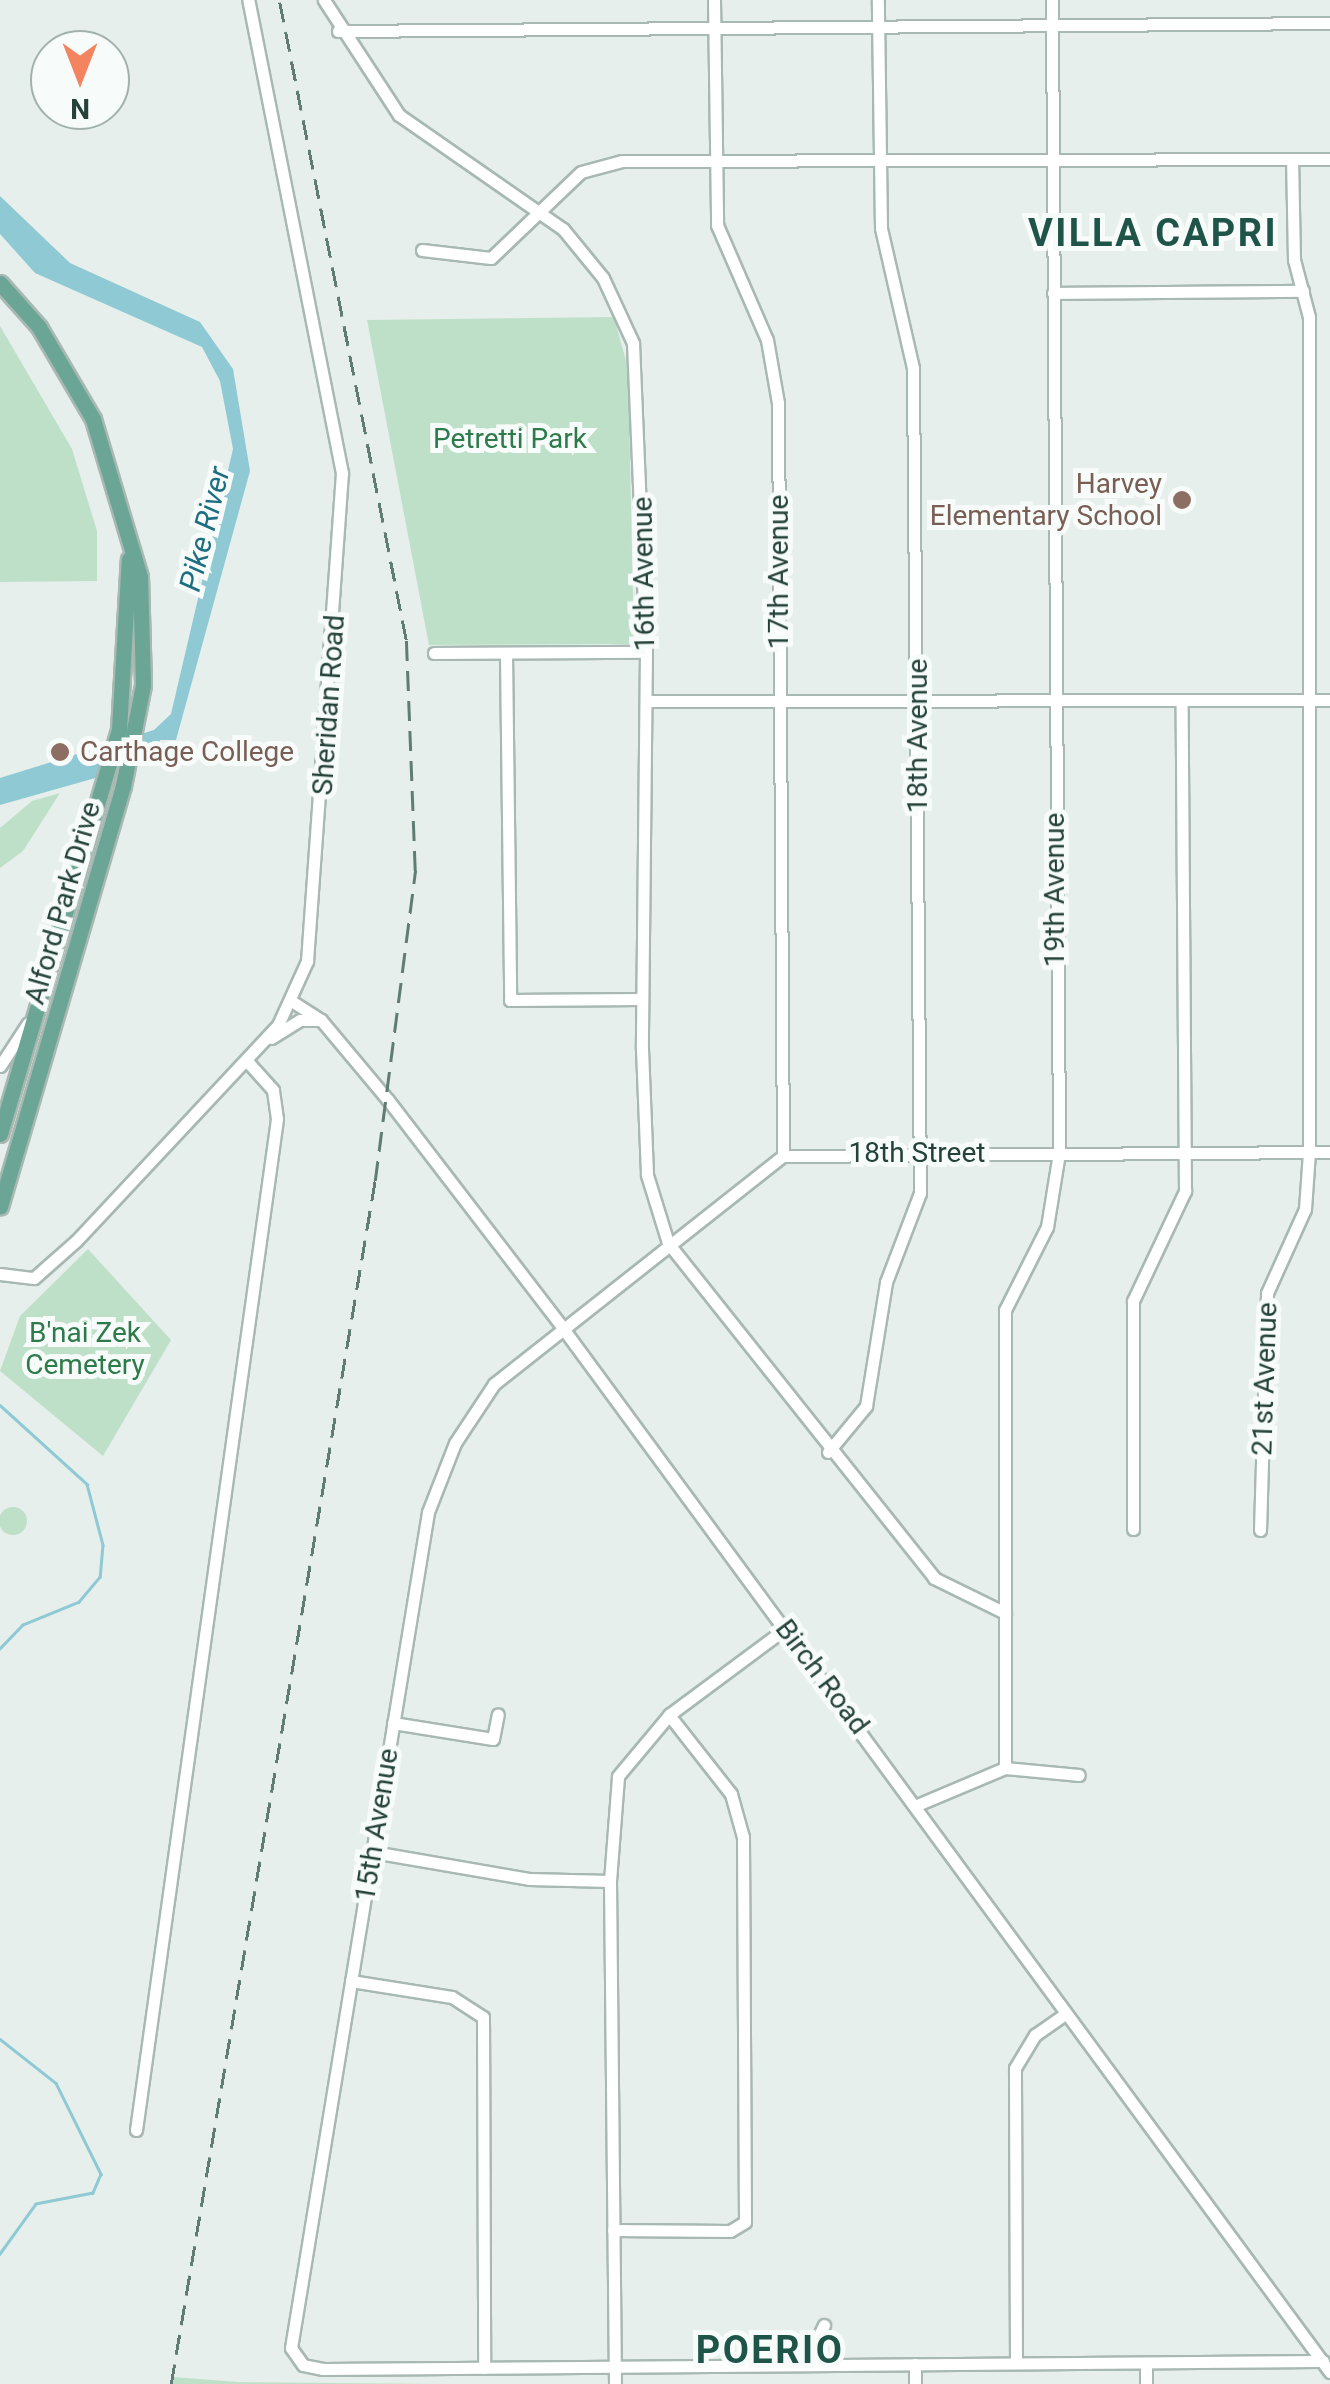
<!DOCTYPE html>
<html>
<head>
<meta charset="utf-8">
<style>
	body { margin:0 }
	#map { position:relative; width:1330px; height:2384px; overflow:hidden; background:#e6efeb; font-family:Roboto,sans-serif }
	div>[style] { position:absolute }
	.green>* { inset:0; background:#bfe0c8 }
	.round { border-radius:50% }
	.water>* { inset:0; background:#8ec9d4 }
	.stream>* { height:2.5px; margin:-1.25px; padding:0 1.25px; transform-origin:1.25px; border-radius:1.25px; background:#8ec9d4 }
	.roads { filter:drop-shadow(2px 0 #a8b8b2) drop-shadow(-2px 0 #a8b8b2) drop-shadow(0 2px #a8b8b2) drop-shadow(0 -2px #a8b8b2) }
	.minor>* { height:11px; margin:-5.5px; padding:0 5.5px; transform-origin:5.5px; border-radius:5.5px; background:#fff }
	.major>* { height:15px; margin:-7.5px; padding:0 7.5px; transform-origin:7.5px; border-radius:7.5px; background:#6aa596 }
	.rail>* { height:2.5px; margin-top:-1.25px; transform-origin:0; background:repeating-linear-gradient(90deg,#5f7d75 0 20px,transparent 0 30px) }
	.dots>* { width:28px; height:28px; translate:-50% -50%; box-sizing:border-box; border:5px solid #f7fbf9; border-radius:50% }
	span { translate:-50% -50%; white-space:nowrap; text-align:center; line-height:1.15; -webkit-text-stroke:10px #f7fbf9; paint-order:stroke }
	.park-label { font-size:28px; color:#2d7a4b }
	.education-label { font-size:28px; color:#785e54 }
	.right { translate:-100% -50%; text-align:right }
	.left { translate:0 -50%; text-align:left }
	.street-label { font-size:28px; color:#24423a }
	.water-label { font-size:30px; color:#1c6f80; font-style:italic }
	.district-label { font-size:38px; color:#1f5548; font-weight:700; letter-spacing:2.5px }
	.north { position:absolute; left:30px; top:30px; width:100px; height:100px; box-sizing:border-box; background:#f7fbf9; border:2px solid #a3b1ad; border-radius:50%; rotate:180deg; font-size:28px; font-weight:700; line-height:40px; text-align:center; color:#24423a }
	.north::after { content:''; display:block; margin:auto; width:35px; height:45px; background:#f4845f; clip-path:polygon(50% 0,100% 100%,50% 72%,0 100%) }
</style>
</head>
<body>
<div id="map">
	<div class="green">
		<div style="clip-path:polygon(614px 317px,628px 368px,634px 644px,429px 645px,367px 320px)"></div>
		<div style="clip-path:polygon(0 326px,72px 449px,97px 531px,97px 581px,0 582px)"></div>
		<div style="clip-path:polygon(60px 793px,23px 851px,0 868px,0 828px,32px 801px)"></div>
		<div style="clip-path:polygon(88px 1249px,171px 1340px,103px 1456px,0 1371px,20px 1316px)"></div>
		<div class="round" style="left:-1px;top:1507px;width:28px;height:28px"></div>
		<div style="clip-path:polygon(173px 2377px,238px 2382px,443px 2384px,171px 2384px)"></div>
	</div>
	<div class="water">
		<div style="clip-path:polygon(0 196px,70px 263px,200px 322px,233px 369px,250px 471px,176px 740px,160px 740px,159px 760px,0 805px,0 778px,154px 730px,171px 714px,233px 449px,220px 381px,202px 347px,35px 273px,0 234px)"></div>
	</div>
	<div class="stream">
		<div style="left:0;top:1405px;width:118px;rotate:42.2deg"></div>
		<div style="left:87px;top:1484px;width:63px;rotate:75.3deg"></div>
		<div style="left:103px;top:1545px;width:32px;rotate:95deg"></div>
		<div style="left:100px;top:1577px;width:33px;rotate:130deg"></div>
		<div style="left:79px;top:1602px;width:61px;rotate:157.7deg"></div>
		<div style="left:23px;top:1625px;width:33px;rotate:134deg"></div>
		<div style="left:0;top:2039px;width:71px;rotate:38.2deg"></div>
		<div style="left:56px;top:2083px;width:102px;rotate:63.7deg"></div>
		<div style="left:101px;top:2174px;width:21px;rotate:113deg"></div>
		<div style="left:93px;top:2193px;width:58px;rotate:169.1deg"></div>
		<div style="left:36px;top:2204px;width:62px;rotate:125.8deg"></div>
	</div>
	<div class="roads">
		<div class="minor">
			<div style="left:324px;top:0;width:137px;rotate:56.9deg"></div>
			<div style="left:399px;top:115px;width:200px;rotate:34.8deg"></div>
			<div style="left:563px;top:229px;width:63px;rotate:50.8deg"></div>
			<div style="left:603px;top:278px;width:72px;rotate:65.2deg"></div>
			<div style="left:633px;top:343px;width:309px;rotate:87.6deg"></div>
			<div style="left:646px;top:652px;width:397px;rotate:90.6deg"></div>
			<div style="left:642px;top:1049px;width:126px;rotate:87.7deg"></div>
			<div style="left:647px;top:1175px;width:71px;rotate:72.8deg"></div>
			<div style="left:668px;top:1243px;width:428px;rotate:51.5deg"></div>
			<div style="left:934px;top:1578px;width:79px;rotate:26.2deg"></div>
			<div style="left:714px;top:0;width:225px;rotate:89.2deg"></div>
			<div style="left:717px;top:225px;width:125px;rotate:66.5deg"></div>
			<div style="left:767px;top:340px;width:64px;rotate:80.1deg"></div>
			<div style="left:778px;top:403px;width:753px;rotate:89.62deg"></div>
			<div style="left:338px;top:31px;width:992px;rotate:-0.46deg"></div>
			<div style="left:422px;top:250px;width:69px;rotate:6.6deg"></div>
			<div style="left:491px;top:258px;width:124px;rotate:-43.7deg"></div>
			<div style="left:581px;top:172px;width:42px;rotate:-15deg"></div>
			<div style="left:622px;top:161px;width:708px;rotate:-0.16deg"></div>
			<div style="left:1053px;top:293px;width:250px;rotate:-0.5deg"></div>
			<div style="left:434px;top:653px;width:212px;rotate:-0.3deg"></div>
			<div style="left:506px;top:654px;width:346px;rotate:89.3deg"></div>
			<div style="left:510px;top:1000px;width:131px;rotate:-0.4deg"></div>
			<div style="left:647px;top:701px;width:683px;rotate:-0.08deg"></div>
			<div style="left:293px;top:1002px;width:33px;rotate:33deg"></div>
			<div style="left:321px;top:1020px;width:104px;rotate:50.1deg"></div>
			<div style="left:388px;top:1100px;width:286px;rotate:52.5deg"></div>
			<div style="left:562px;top:1327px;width:1297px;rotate:53.69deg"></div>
			<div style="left:271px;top:1038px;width:34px;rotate:-32deg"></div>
			<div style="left:300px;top:1020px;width:21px"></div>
			<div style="left:0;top:1066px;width:51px;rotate:-56.9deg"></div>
			<div style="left:0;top:1274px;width:34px;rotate:7deg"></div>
			<div style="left:34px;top:1278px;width:56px;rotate:-41.4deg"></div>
			<div style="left:76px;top:1241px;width:296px;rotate:-46.9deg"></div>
			<div style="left:278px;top:1025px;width:70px;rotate:-65.6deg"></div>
			<div style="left:307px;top:961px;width:489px;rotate:-85.9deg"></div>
			<div style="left:342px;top:473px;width:482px;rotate:-101.2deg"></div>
			<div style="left:828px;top:1452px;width:60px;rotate:-50.4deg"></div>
			<div style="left:866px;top:1406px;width:126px;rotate:-80.8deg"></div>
			<div style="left:886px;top:1282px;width:95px;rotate:-69.1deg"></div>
			<div style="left:920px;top:1193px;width:825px;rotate:-90.49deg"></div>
			<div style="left:913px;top:368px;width:144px;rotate:-102.9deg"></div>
			<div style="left:881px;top:228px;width:228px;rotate:-90.8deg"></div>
			<div style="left:1133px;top:1529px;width:228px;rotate:-90deg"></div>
			<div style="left:1133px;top:1301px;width:122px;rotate:-64.7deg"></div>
			<div style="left:1185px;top:1191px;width:491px;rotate:-90.4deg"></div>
			<div style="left:1260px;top:1530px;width:237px;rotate:-88.3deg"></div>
			<div style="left:1267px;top:1293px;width:92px;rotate:-65.7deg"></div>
			<div style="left:1305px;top:1209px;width:57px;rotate:-86deg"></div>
			<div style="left:1309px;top:1152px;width:835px;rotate:-90deg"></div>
			<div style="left:1309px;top:317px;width:59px;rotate:-104.7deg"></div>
			<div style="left:1294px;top:260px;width:101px;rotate:-91.1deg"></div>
			<div style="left:393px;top:1723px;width:101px;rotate:9.1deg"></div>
			<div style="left:493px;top:1739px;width:25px;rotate:-79deg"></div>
			<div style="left:1005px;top:1768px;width:458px;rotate:-90deg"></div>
			<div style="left:1005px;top:1310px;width:93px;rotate:-63.2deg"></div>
			<div style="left:1047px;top:1227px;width:75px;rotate:-80.8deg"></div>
			<div style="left:1059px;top:1153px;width:1153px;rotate:-90.35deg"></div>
			<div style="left:917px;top:1805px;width:95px;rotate:-22.8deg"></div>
			<div style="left:1005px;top:1768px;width:74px;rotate:5.4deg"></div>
			<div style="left:373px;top:1852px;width:158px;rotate:9.8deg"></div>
			<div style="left:529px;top:1879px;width:81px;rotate:1.4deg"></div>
			<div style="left:351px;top:1981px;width:102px;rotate:9deg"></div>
			<div style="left:452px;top:1997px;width:37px;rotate:33deg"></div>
			<div style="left:483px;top:2017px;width:351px;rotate:89.8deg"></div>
			<div style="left:136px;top:2130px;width:1021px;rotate:-82.06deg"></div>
			<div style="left:277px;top:1119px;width:29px;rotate:-98deg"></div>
			<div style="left:273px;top:1090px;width:40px;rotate:-132deg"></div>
			<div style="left:613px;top:2230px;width:117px;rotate:0.5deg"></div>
			<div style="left:730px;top:2231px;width:17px;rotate:-31deg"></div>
			<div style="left:745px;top:2222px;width:385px;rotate:-90.3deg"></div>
			<div style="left:743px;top:1837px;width:45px;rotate:-105.6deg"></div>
			<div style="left:731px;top:1794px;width:100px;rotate:-128.1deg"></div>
			<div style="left:1323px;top:2361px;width:1000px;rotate:179.54deg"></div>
			<div style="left:323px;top:2369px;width:20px;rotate:-169deg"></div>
			<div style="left:303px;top:2365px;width:21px;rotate:-125deg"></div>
			<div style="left:291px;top:2348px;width:847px;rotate:-80.69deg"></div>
			<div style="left:428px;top:1512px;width:74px;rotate:-68.6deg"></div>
			<div style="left:455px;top:1443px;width:71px;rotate:-56.5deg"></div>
			<div style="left:494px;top:1384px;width:368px;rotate:-38.3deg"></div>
			<div style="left:783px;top:1156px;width:547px;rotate:-0.42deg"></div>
			<div style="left:806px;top:2363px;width:42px;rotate:-64.7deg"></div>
			<div style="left:1016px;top:2363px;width:295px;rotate:-90.2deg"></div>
			<div style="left:1015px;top:2068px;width:39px;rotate:-59deg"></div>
			<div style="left:1035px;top:2035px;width:35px;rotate:-35deg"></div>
			<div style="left:1146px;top:2363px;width:21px;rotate:90deg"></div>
			<div style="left:915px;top:2364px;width:20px;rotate:90deg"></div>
			<div style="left:615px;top:2384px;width:503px;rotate:-90.57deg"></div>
			<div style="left:610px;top:1881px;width:105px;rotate:-85.6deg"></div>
			<div style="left:618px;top:1776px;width:80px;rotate:-50.1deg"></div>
			<div style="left:669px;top:1715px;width:146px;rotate:-36.6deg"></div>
		</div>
		<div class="major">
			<div style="left:0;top:283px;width:59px;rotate:48.4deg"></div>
			<div style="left:39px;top:327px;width:107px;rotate:59.6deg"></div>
			<div style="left:93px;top:419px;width:165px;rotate:73.4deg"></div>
			<div style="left:140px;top:577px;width:108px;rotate:88.4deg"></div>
			<div style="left:143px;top:685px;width:103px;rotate:101.2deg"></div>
			<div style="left:123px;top:786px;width:438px;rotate:106.3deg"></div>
			<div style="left:0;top:1134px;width:421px;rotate:-73.6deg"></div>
			<div style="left:119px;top:730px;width:171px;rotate:-86.7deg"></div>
		</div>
	</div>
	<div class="rail">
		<div style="left:171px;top:2384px;width:1220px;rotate:-80.38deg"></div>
		<div style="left:375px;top:1181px;width:313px;rotate:-82.6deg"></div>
		<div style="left:415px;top:871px;width:231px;rotate:-92.2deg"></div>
		<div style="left:406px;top:640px;width:652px;rotate:-101.22deg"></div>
	</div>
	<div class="dots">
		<div style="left:1182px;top:500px;background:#8d6e63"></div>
		<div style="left:60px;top:752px;background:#8d6e63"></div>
	</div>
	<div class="park-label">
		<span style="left:510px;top:439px">Petretti Park</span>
		<span style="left:85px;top:1349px">B'nai Zek<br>Cemetery</span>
	</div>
	<div class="education-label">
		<span class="right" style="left:1162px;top:500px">Harvey<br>Elementary School</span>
		<span class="left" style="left:80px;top:752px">Carthage College</span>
	</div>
	<div class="street-label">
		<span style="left:779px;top:572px;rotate:-90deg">17th Avenue</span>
		<span style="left:644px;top:574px;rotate:-91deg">16th Avenue</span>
		<span style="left:329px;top:705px;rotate:-86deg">Sheridan Road</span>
		<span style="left:918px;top:736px;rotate:-90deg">18th Avenue</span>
		<span style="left:1055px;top:890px;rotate:-90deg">19th Avenue</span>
		<span style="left:63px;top:903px;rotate:-74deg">Alford Park Drive</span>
		<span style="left:917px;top:1153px">18th Street</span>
		<span style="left:1265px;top:1379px;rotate:-88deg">21st Avenue</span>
		<span style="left:822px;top:1677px;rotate:53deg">Birch Road</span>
		<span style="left:377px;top:1825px;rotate:-81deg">15th Avenue</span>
	</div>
	<div class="water-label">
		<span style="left:205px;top:529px;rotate:-76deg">Pike River</span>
	</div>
	<div class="district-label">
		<span style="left:1153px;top:234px">VILLA CAPRI</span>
		<span style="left:770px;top:2351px">POERIO</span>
	</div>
	<div class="north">N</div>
</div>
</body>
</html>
